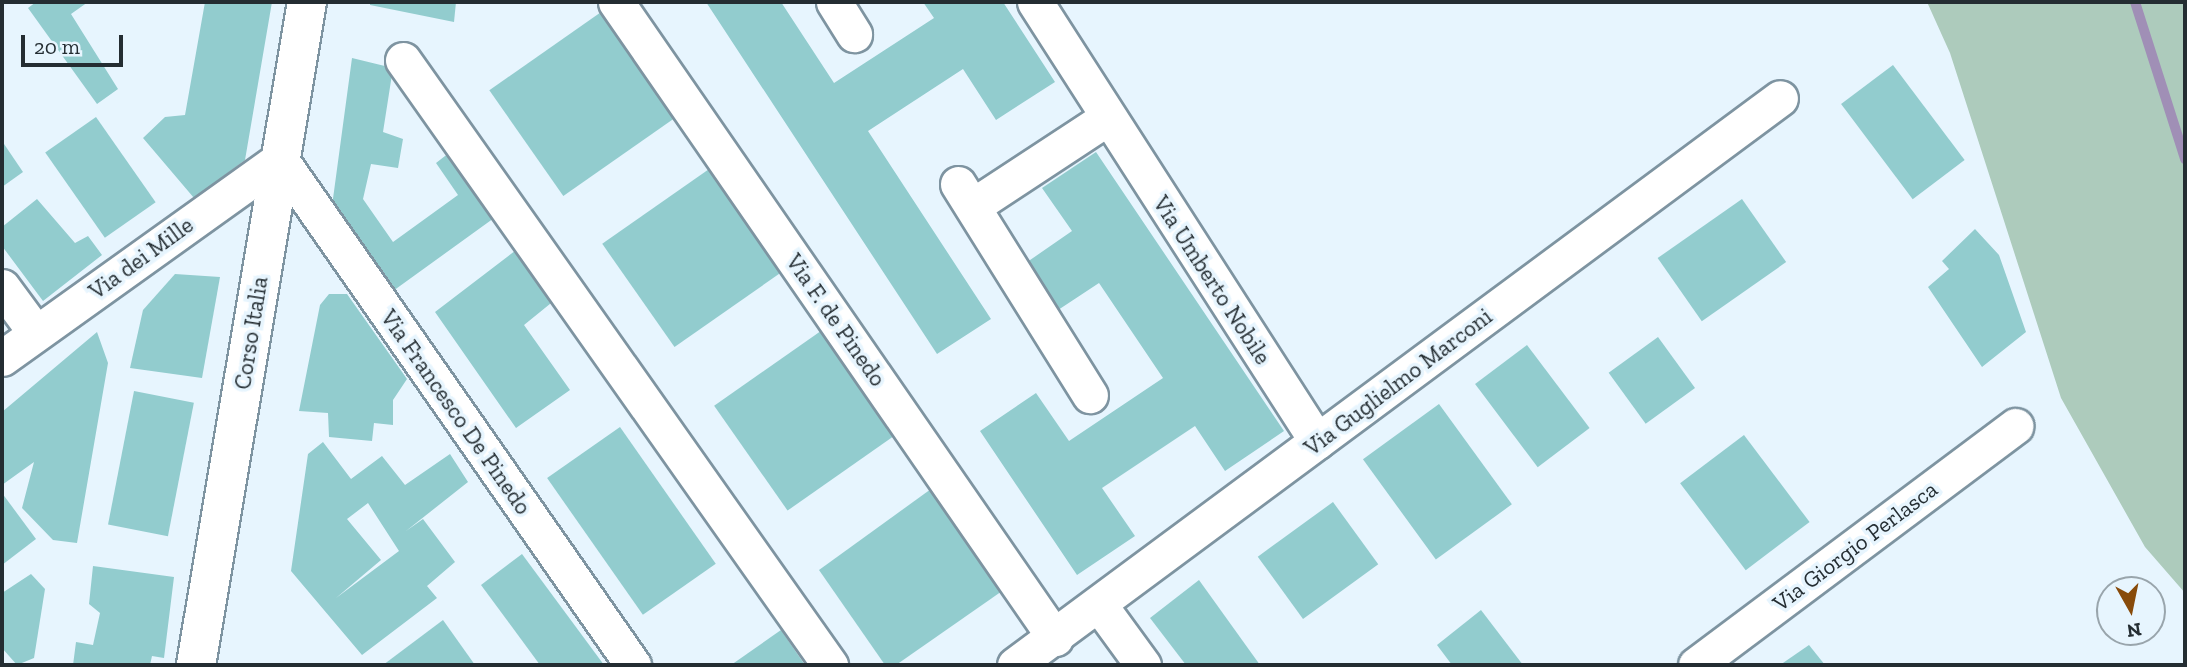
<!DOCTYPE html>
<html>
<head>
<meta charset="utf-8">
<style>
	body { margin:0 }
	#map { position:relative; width:2187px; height:667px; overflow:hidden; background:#e7f5fe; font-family:"Zilla Slab",serif }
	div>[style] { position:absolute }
	.green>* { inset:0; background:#adcbbc }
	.stream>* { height:10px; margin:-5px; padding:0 5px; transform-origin:5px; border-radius:5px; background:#a08fb6 }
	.building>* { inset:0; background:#92ccce; transform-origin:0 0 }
	.roads { filter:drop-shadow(2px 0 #7e94a1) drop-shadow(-2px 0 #7e94a1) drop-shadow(0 2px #7e94a1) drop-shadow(0 -2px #7e94a1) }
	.street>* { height:35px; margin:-17.5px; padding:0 17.5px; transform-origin:17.5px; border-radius:17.5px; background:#fff }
	.secondary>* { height:38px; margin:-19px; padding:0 19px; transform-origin:19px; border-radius:19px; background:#fff }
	span { translate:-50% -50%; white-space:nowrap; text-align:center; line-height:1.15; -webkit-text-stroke:7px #e7f5fe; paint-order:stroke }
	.street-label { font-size:23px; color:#242d32 }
	.frame { position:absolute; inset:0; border:4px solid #242d32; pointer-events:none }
	.north { position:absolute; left:2096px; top:576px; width:70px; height:70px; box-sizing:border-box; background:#e7f5fe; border:2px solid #99a5ac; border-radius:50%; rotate:171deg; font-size:19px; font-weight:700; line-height:28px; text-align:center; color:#242d32 }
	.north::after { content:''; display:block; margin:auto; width:24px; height:32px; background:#884b0a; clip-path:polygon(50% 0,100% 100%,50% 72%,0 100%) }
	.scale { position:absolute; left:21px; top:35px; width:102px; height:32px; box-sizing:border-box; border:4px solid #242d32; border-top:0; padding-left:9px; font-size:21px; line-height:24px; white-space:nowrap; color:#242d32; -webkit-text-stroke:5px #e7f5fe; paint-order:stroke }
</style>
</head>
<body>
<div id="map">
	<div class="green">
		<div style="clip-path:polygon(1927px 2px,2185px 2px,2185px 593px,2145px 547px,2061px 398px,1950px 53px)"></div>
	</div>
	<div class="stream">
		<div style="left:2135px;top:2px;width:165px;rotate:72.3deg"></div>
	</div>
	<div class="building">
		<div style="clip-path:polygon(36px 2px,88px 2px,71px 14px,118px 89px,97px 104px,28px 8px)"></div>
		<div style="clip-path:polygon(205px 2px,272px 2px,245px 160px,194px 198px,143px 138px,165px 117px,185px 115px)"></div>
		<div style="clip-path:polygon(370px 2px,456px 2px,454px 22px,370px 5px)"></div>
		<div style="clip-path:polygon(706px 2px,781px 2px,834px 83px,934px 18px,923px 2px,1003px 2px,1055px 82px,996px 120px,963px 69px,868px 131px,991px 319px,937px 354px)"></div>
		<div style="left:604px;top:10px;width:129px;height:140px;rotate:55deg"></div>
		<div style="clip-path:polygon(352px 58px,393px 68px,383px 132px,403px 139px,398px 168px,371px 164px,363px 199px,393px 242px,458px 195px,436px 163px,454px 149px,501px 213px,393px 291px,332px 206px)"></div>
		<div style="left:1893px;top:65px;width:119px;height:65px;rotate:53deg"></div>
		<div style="left:96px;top:117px;width:104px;height:62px;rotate:55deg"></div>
		<div style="clip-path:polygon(2px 141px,23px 172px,2px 187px)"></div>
		<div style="clip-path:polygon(1096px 152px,1284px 431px,1225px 471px,1195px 426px,1102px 488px,1135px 536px,1077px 575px,980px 431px,1036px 393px,1069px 441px,1163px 378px,1099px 283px,1052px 314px,1020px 267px,1072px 231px,1042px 188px)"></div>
		<div style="left:712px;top:167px;width:126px;height:134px;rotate:55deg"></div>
		<div style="clip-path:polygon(37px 199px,75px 243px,88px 236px,102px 255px,43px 301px,2px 246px,2px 227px)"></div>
		<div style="left:1742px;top:199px;width:77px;height:103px;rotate:55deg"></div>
		<div style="clip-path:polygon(1975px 229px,1999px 255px,2026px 332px,1982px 367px,1928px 287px,1949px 269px,1942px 261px)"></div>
		<div style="clip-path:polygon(524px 244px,561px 295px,524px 325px,570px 390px,516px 428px,435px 312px)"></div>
		<div style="clip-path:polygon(175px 274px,220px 277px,202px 378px,130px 368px,143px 310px)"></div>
		<div style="clip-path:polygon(329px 294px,347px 294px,407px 379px,393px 400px,393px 425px,374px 423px,372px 441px,329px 437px,328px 413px,299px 411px,320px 305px)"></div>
		<div style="left:828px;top:326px;width:128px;height:139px;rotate:55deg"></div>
		<div style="clip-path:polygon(97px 332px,108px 363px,77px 543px,53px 540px,22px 508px,34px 462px,2px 485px,2px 412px)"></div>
		<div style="left:1658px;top:337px;width:63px;height:61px;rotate:54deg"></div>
		<div style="left:1527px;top:345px;width:104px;height:65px;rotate:53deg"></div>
		<div style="left:134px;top:391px;width:61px;height:136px;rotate:11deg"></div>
		<div style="left:1439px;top:404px;width:124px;height:94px;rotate:54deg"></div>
		<div style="left:620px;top:427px;width:167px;height:89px;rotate:55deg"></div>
		<div style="left:1744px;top:435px;width:109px;height:80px;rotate:53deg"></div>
		<div style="clip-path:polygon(evenodd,323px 442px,351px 479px,382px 456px,405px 485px,450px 454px,468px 482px,406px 531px,423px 519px,455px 562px,427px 586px,437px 598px,362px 655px,291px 571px,308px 454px,323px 442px,368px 503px,399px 551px,336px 598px,381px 560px,347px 519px,368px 503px)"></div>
		<div style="clip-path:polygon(931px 489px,1005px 589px,896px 665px,885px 665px,819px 570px)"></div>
		<div style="clip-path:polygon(2px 493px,36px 539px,2px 565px)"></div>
		<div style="left:1333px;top:502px;width:77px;height:93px;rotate:54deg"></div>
		<div style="clip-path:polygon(522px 554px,604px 665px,540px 665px,481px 585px)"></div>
		<div style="clip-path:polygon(93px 566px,174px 577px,164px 658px,152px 656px,150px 665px,73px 665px,76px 642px,93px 645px,100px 613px,89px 604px)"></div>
		<div style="clip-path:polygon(31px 574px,45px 589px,34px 658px,17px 665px,2px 648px,2px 593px)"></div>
		<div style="clip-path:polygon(1199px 580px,1260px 665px,1186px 665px,1150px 618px)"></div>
		<div style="clip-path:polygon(1481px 610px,1523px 665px,1452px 665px,1437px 645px)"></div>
		<div style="clip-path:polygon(443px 620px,475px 665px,383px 665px)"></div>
		<div style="clip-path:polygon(781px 630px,805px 665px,731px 665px)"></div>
		<div style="clip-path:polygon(1809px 645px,1825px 665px,1780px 665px)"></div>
	</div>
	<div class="roads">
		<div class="street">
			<div style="left:616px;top:2px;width:773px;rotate:55.38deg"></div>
			<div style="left:834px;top:2px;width:38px;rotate:58deg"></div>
			<div style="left:1035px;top:2px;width:522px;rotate:57.28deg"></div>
			<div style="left:403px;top:60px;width:741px;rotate:54.79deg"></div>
			<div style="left:958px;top:184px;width:249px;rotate:58deg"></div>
			<div style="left:973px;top:206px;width:160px;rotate:-33.3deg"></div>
			<div style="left:2px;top:287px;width:57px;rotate:53.5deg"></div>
			<div style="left:2px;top:358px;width:342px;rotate:-35.6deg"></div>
			<div style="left:280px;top:159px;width:617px;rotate:55.1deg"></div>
			<div style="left:1100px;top:606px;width:73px;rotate:53.9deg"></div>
			<div style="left:1015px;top:665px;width:952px;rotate:-36.54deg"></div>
			<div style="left:1696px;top:665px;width:399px;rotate:-36.8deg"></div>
		</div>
		<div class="secondary">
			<div style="left:196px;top:665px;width:672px;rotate:-80.5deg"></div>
		</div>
	</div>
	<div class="street-label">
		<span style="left:141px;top:258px;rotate:-36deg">Via dei Mille</span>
		<span style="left:1212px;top:280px;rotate:57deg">Via Umberto Nobile</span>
		<span style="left:836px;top:320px;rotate:55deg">Via F. de Pinedo</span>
		<span style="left:251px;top:333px;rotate:-81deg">Corso Italia</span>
		<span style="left:1398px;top:382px;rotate:-37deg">Via Guglielmo Marconi</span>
		<span style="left:456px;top:412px;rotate:55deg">Via Francesco De Pinedo</span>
		<span style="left:1855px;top:546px;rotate:-37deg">Via Giorgio Perlasca</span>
	</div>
	<div class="frame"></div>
	<div class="north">N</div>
	<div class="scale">20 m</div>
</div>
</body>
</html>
